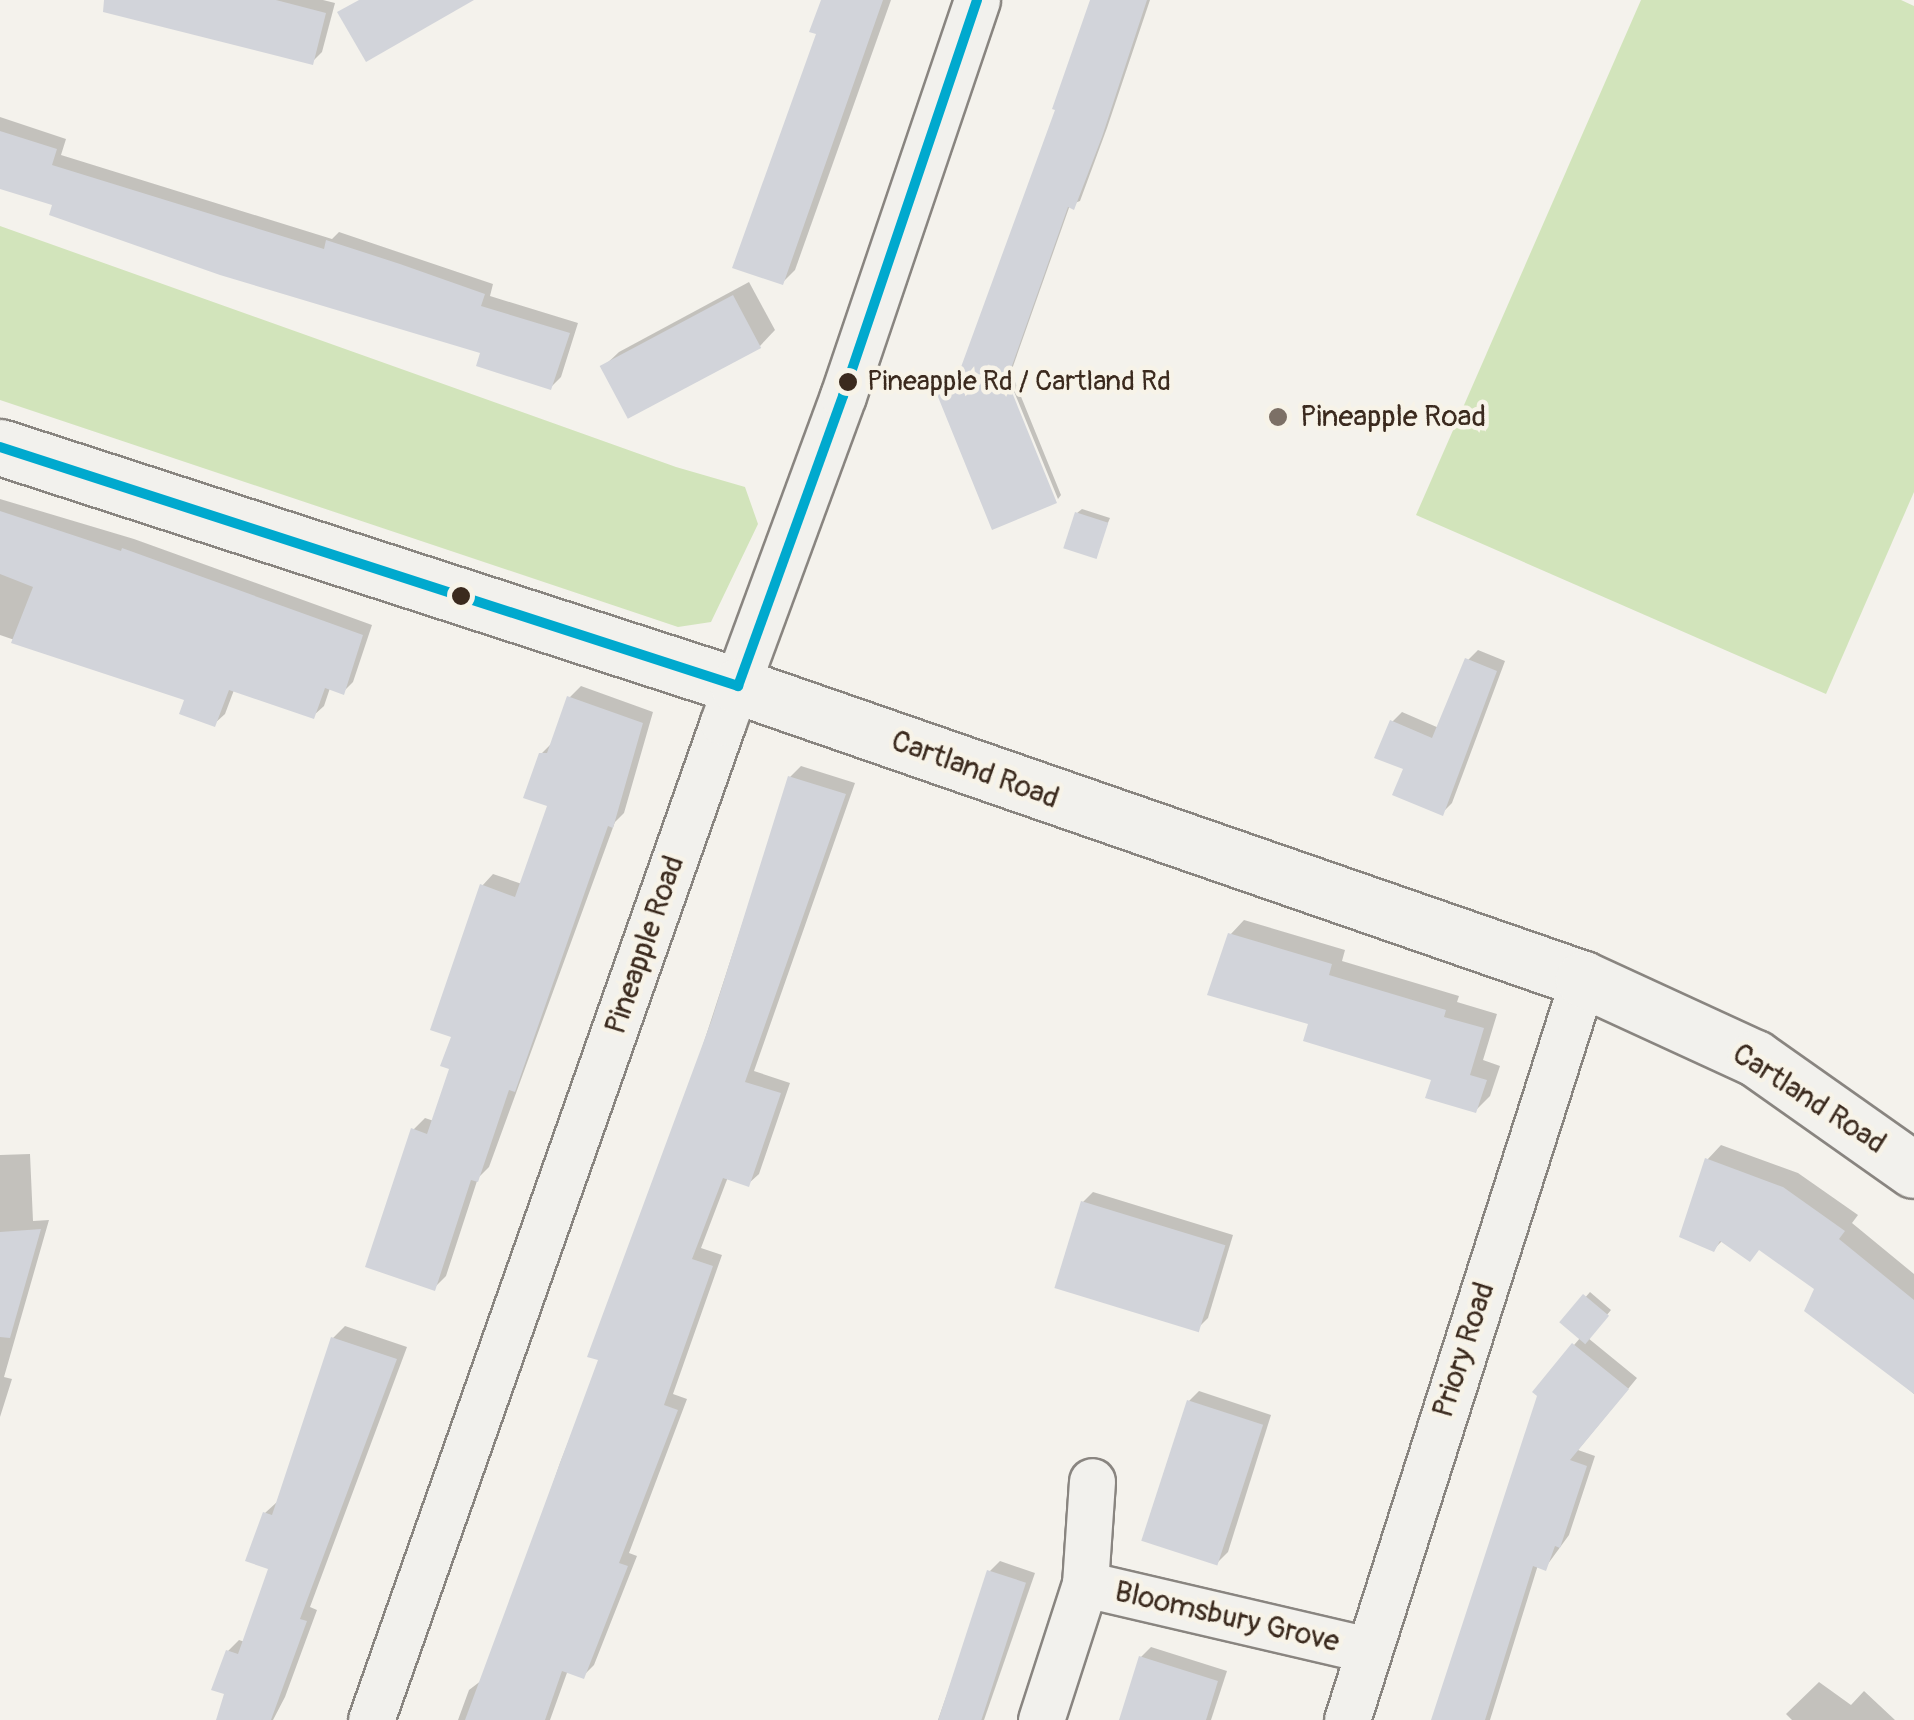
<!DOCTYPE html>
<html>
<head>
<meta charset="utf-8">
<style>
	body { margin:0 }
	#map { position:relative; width:1914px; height:1720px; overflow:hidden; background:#f4f2ec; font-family:Pangolin,sans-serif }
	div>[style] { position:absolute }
	.green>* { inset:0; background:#d2e4bb }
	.shadow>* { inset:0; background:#0003 }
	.building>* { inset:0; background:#d2d4da; transform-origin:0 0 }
	.roads { filter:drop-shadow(2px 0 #898580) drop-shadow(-2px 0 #898580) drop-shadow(0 2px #898580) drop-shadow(0 -2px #898580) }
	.minor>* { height:45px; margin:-22.5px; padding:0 22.5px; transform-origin:22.5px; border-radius:22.5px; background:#f2f1ed }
	.tertiary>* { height:55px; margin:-27.5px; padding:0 27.5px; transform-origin:27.5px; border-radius:27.5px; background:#f2f1ed }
	.bus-1>* { height:10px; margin:-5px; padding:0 5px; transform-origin:5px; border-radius:5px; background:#00a9ce }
	.dots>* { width:28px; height:28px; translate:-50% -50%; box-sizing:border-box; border:5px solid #f7f3e8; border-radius:50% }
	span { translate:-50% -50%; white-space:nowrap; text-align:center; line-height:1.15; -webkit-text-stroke:9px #f7f3e8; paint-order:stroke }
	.bus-label { font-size:28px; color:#3b2a1e }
	.left { translate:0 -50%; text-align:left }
	.poi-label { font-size:30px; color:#3b2a1e }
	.street-label { font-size:30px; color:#3b2a1e }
</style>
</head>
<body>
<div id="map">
	<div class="green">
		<div style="clip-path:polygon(1641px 0,1901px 0,1914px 6px,1914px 492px,1826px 694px,1416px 515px)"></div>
		<div style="clip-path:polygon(0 226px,676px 467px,745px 487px,758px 524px,711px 622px,678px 627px,0 400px)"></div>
	</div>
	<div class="shadow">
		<div style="clip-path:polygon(162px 0,323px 0,335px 3px,322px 52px,312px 62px)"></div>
		<div style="clip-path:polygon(823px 0,891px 0,795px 270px,783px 282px)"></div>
		<div style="clip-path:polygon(1091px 0,1150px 0,1107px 128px,1080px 201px,1070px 205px,1011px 372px,1061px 495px,1058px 499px,1004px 367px,937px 388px,961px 375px,1059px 108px)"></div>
		<div style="clip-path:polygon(0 117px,66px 139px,61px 155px,332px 239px,339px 232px,493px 284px,490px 296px,578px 323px,561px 377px,551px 387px,484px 351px,0 184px)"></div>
		<div style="clip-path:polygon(749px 282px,775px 330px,760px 346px,630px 416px,603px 367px,619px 352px)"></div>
		<div style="clip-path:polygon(0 499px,134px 539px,372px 625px,353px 682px,343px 692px,330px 688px,324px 706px,313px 716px,234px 690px,225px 714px,214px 724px,187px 699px,0 635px)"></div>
		<div style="clip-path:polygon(1082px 509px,1110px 518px,1094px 556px,1077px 513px)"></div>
		<div style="clip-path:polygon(1478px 650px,1505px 661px,1452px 803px,1442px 813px,1407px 768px,1392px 722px,1402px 712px,1439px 728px,1468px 660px)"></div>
		<div style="clip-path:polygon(581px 686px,653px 712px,624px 813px,615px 822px,489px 1167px,478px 1178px,446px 1276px,434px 1288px,413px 1130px,425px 1118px,434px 1121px,452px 1067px,454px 1036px,482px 886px,493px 874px,522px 884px,550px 804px,541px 754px,554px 741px,569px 698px)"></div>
		<div style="clip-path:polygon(801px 766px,855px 783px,754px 1071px,790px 1083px,759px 1174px,748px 1184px,728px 1177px,701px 1248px,722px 1255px,673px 1394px,687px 1399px,629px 1553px,637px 1556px,594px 1665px,583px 1676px,568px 1670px,550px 1720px,458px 1720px,469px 1690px,482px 1680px,509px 1612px,560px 1463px,601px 1359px,790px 777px)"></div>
		<div style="clip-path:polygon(1244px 920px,1345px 950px,1342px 961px,1459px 996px,1457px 1002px,1497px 1014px,1483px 1060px,1500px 1066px,1490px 1096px,1475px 1111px,1434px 1078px,1311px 1022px,1230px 935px)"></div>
		<div style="clip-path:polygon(1721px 1145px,1798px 1173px,1858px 1215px,1852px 1223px,1914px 1274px,1914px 1394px,1846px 1337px,1817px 1288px,1760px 1248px,1723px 1240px,1714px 1249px,1707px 1160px)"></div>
		<div style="clip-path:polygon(30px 1154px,33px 1221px,49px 1220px,4px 1377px,12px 1379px,0 1417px,0 1155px)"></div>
		<div style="clip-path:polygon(1093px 1192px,1233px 1235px,1208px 1318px,1198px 1328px,1083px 1202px)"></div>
		<div style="clip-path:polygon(1590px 1292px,1611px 1310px,1588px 1338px,1637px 1378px,1578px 1450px,1595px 1456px,1569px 1535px,1545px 1568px,1538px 1565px,1490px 1720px,1435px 1720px,1574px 1345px,1581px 1337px,1563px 1323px)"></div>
		<div style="clip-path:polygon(345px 1326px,407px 1347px,310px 1607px,317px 1610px,285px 1697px,273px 1720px,218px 1720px,227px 1693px,228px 1651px,239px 1640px,245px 1642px,272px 1568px,265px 1513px,277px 1502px,333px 1338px)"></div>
		<div style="clip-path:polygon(1199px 1391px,1271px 1415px,1228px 1552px,1218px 1562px,1189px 1401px)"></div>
		<div style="clip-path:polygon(1000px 1561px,1035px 1573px,984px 1720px,938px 1720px,990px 1571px)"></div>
		<div style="clip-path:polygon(1151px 1647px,1227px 1671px,1211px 1720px,1121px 1720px,1141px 1657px)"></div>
		<div style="clip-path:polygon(1819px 1682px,1851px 1705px,1864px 1691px,1895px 1720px,1792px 1720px,1786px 1714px)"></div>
	</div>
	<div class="building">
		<div style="clip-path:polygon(104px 0,276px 0,326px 13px,313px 65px,103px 12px)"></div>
		<div style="clip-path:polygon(359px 0,474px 0,366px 62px,337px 12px)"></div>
		<div style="clip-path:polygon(821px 0,883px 0,783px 285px,732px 268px,816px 34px,809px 32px)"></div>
		<div style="clip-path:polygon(1090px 0,1147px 0,1102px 137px,1074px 210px,1068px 207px,1007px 380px,1057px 503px,992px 530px,934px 387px,957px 378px,1055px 110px,1052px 109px)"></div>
		<div style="clip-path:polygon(0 131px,57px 149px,52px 165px,324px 249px,326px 240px,400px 264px,485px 294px,481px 306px,570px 333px,551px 390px,476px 366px,480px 353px,220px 275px,49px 215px,52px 205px,0 189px)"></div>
		<div style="left:733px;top:295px;width:60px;height:151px;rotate:62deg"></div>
		<div style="clip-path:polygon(0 511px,121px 551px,122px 548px,363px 635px,344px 695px,325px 688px,314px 719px,229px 690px,215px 727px,179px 714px,184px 700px,11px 643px,33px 587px,0 574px)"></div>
		<div style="left:1075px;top:512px;width:35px;height:38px;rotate:18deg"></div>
		<div style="clip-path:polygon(1465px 658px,1497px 671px,1443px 816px,1392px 795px,1403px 769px,1374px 758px,1390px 720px,1432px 738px)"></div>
		<div style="clip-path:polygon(567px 696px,643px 723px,613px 828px,608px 826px,515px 1092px,509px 1090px,478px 1182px,471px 1180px,435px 1291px,365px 1267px,411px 1128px,427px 1134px,449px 1069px,440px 1066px,451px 1037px,430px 1030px,480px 884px,515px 897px,547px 806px,523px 798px,539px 753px,547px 753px)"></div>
		<div style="clip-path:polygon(788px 776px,846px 794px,745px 1082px,781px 1093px,749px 1187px,723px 1178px,692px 1259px,713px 1266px,664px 1405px,678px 1410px,619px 1563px,628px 1566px,584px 1679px,562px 1671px,545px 1720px,465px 1720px,598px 1360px,587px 1357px,712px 1019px)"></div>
		<div style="clip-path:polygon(1228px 933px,1332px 964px,1329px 975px,1446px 1010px,1444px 1017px,1484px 1028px,1470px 1075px,1487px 1080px,1476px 1113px,1425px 1098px,1431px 1080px,1303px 1041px,1308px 1024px,1207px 995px)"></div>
		<div style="clip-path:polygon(1705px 1158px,1783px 1187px,1845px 1231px,1839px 1239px,1914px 1300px,1914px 1394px,1804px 1311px,1814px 1289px,1759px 1250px,1750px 1262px,1720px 1241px,1714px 1252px,1679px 1237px)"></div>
		<div style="left:1081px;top:1201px;width:151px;height:91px;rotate:17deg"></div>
		<div style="clip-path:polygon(41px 1229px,10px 1338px,0 1337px,0 1232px)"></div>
		<div style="left:1583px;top:1294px;width:34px;height:37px;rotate:40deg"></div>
		<div style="clip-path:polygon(331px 1337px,397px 1359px,300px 1619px,307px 1621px,271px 1720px,216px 1720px,224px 1694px,211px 1690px,226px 1650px,238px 1654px,268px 1569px,245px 1561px,263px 1512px,272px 1515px)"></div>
		<div style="clip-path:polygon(1572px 1343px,1629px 1389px,1570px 1460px,1587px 1466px,1560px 1548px,1555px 1546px,1546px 1571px,1533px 1566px,1485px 1720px,1431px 1720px,1537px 1396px,1532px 1392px)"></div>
		<div style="left:1187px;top:1400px;width:80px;height:148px;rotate:18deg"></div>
		<div style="left:987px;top:1570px;width:41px;height:158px;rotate:18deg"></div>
		<div style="clip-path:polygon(1139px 1656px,1218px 1681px,1206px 1720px,1119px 1720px)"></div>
	</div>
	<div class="roads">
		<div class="minor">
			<div style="left:1085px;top:1584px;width:291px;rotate:13.1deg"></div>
			<div style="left:371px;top:1720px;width:1058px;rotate:-70.57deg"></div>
			<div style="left:723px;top:722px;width:347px;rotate:-69.8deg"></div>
			<div style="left:843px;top:396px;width:418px;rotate:-71.3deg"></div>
			<div style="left:1041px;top:1720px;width:143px;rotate:-72.1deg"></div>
			<div style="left:1085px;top:1584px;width:103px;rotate:-86.1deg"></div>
			<div style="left:1347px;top:1720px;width:778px;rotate:-72.33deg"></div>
		</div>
		<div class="tertiary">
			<div style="left:0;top:447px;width:776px;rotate:17.94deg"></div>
			<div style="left:738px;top:686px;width:894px;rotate:19.12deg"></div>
			<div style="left:1583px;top:979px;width:189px;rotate:24.7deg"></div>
			<div style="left:1755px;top:1058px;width:194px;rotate:35.2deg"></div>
		</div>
	</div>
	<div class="bus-1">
		<div style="left:0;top:447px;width:776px;rotate:17.94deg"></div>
		<div style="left:738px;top:686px;width:308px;rotate:-70.1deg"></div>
		<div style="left:843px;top:396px;width:418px;rotate:-71.3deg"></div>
	</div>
	<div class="dots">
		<div style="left:848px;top:382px;background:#3b2a1e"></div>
		<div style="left:1278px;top:417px;background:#7c7066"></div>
		<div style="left:461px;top:596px;background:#3b2a1e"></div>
	</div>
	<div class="bus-label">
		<span class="left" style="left:867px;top:382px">Pineapple Rd / Cartland Rd</span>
	</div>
	<div class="poi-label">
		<span class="left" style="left:1300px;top:417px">Pineapple Road</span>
	</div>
	<div class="street-label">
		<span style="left:975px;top:770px;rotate:20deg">Cartland Road</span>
		<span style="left:645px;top:945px;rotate:-71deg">Pineapple Road</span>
		<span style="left:1809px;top:1099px;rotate:33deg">Cartland Road</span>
		<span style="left:1464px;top:1350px;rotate:-72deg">Priory Road</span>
		<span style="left:1227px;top:1617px;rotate:13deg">Bloomsbury Grove</span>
	</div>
</div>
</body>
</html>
